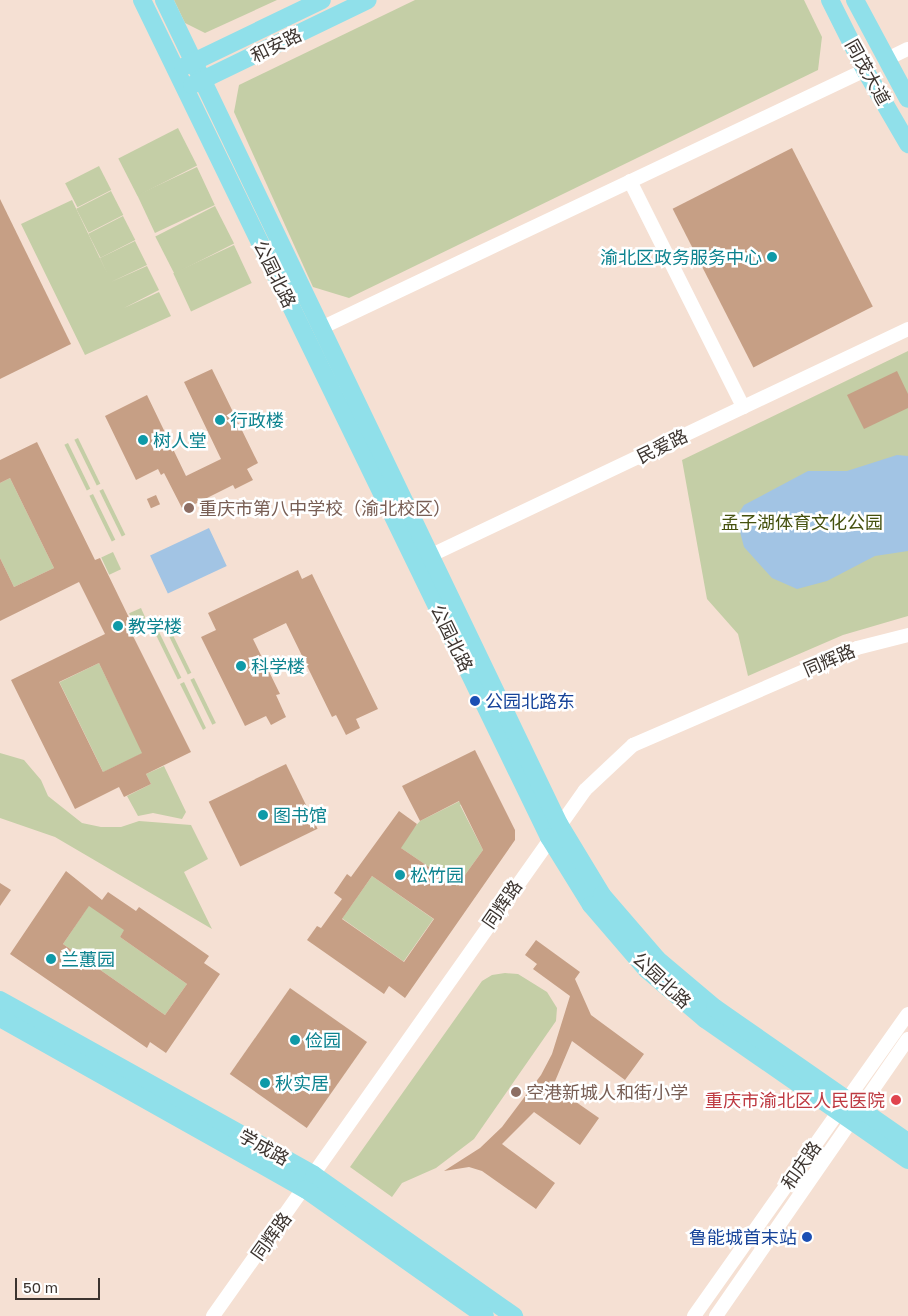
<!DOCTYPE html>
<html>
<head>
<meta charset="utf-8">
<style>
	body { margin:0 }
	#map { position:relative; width:908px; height:1316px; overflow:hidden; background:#f5e0d3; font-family:"Golos Text","Noto Sans SC",sans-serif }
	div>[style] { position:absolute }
	.green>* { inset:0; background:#c4cea6; transform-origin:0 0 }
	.water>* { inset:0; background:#a2c4e4; transform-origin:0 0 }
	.building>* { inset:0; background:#c69f85; transform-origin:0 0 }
	.minor>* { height:14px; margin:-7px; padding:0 7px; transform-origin:7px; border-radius:7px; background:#fff }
	.major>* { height:18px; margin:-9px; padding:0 9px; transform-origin:9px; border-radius:9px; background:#90e0ea }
	.dots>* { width:14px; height:14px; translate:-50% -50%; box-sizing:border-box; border:2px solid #fff; border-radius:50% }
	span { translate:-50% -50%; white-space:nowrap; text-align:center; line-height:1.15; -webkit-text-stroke:5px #fff; paint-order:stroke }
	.street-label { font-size:18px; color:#3c342f }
	.culture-label { font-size:18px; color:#0d838f }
	.right { translate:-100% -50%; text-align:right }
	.left { translate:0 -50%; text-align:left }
	.education-label { font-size:18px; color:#785e54 }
	.park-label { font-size:18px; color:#45510e }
	.transit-label { font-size:18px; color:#164399 }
	.health-label { font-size:18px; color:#be3a42 }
	.scale { position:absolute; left:15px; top:1278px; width:85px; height:22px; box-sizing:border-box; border:2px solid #3c342f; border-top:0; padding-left:6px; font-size:15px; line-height:18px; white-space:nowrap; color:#3c342f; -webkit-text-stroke:4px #fff; paint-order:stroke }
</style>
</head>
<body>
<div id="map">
	<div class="green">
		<div style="clip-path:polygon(174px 0,277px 0,205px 33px,185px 23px)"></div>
		<div style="clip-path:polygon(415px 0,804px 0,822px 37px,818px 70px,349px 298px,313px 287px,234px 112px,239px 85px)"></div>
		<div style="left:178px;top:128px;width:42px;height:67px;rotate:63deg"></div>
		<div style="left:99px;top:166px;width:27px;height:38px;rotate:63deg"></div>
		<div style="left:197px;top:167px;width:42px;height:66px;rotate:65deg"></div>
		<div style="left:111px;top:191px;width:27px;height:39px;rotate:63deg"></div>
		<div style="clip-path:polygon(72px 200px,108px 275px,100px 258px,135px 241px,147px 265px,111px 282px,147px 266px,159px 290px,124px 308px,159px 292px,171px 316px,85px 355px,21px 224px)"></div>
		<div style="left:215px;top:206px;width:42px;height:67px;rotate:63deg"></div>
		<div style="left:123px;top:216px;width:27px;height:39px;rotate:63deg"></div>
		<div style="left:234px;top:245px;width:42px;height:67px;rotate:65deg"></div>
		<div style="clip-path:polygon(908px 351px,908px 616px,843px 635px,748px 676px,738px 634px,707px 599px,682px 460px)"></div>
		<div style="left:78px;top:438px;width:51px;height:4px;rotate:64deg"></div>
		<div style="left:68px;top:443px;width:51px;height:4px;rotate:64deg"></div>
		<div style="clip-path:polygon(10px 478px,54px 568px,14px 587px,0 558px,0 483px)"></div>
		<div style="left:103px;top:489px;width:51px;height:4px;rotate:64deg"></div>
		<div style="left:93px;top:494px;width:51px;height:4px;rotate:64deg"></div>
		<div style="left:113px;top:552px;width:19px;height:13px;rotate:65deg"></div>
		<div style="left:141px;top:608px;width:20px;height:13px;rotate:66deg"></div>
		<div style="left:169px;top:627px;width:51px;height:4px;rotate:64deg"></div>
		<div style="left:159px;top:632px;width:51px;height:4px;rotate:64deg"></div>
		<div style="left:99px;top:663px;width:100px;height:44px;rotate:64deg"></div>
		<div style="left:194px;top:678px;width:50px;height:4px;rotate:64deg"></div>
		<div style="clip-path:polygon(184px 682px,206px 728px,203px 730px,180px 684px)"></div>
		<div style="clip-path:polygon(0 753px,24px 760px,41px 780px,48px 796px,82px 823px,101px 827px,121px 827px,139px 821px,191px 825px,208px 859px,184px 872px,212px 929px,55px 837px,0 818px)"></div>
		<div style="clip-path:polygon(164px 766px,186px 812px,182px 819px,153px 813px,138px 816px,127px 796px,151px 784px,146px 774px)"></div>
		<div style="clip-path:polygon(472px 795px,473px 798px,460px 805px,483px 850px,457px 886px,398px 846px,420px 821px)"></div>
		<div style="left:372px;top:876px;width:75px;height:52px;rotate:35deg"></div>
		<div style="clip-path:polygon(90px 904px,125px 929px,120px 937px,187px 984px,165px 1015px,63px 944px)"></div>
		<div style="clip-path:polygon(505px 973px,518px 974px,547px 992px,557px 1008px,556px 1021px,474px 1139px,436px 1168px,402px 1183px,392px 1197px,350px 1167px,482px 981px,492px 975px)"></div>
	</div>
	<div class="water">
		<div style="clip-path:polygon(897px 455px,908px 456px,908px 551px,875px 556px,827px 581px,797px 589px,772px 578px,744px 547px,736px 517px,744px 505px,808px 471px,847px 471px)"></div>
		<div style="left:209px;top:528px;width:42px;height:65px;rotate:65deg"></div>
	</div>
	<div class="building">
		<div style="left:792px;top:148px;width:178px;height:134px;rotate:63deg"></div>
		<div style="clip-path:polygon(0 199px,71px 344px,0 379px)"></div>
		<div style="clip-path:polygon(212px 369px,258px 463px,247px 469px,253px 480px,235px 489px,233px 485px,183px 510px,164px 473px,161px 475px,158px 469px,136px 480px,105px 416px,147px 395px,186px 476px,221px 459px,184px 382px)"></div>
		<div style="clip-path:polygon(897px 371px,908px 394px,908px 408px,864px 429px,847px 395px)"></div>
		<div style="clip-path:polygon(evenodd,37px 442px,95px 560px,100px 558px,136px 632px,132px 634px,191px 752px,146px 774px,151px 784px,124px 797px,119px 787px,75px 809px,11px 680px,105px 634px,79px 582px,0 621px,0 558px,14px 587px,54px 568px,10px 478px,0 483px,0 460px,37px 442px,99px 663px,142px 753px,103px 772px,59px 682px,99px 663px)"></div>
		<div style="left:156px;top:495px;width:10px;height:10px;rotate:66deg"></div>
		<div style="clip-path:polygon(298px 570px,302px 579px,312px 574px,378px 709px,356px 719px,360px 728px,346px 735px,336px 715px,332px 717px,286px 623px,253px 639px,280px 694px,276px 695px,286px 717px,271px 725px,266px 716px,245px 726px,201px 637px,216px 630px,208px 613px)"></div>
		<div style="clip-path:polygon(evenodd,475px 750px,515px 830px,515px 840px,405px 998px,389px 986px,384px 994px,307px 940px,317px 926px,321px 928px,342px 899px,334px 893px,347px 874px,351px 877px,399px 811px,417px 824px,401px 848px,457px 886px,483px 850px,459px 801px,420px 821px,402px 786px,475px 750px,372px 876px,434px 919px,404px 962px,342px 919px,372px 876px)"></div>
		<div style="left:286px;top:764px;width:72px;height:86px;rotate:64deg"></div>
		<div style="clip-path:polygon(evenodd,66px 871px,102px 900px,108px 892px,136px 911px,139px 907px,209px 956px,204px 963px,220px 974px,166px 1053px,150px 1042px,147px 1048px,10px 954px,66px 871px,89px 906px,124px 930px,120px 937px,187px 984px,165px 1015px,63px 944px,89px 906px)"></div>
		<div style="clip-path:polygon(0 883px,11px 890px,0 906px)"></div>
		<div style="clip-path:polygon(536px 940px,580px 972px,575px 979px,591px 1015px,644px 1054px,625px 1080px,572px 1041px,553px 1086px,599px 1118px,580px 1145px,534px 1112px,502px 1144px,555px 1183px,536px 1209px,482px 1171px,469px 1167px,444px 1171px,480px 1148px,502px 1127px,541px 1075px,552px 1054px,570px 996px,533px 969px,537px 964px,525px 955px)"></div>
		<div style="left:290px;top:988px;width:94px;height:105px;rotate:35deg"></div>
	</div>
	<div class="minor">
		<div style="left:885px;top:60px;width:25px;rotate:-26deg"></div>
		<div style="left:630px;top:181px;width:253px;rotate:63.4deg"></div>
		<div style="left:321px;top:328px;width:602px;rotate:-25.37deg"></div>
		<div style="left:421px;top:560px;width:539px;rotate:-25.38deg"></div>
		<div style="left:213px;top:1316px;width:644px;rotate:-54.73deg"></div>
		<div style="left:585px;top:790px;width:66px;rotate:-43.2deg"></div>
		<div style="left:633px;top:745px;width:244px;rotate:-23.4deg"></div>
		<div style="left:857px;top:648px;width:53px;rotate:-14.3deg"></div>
		<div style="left:694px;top:1316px;width:370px;rotate:-54.7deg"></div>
		<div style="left:716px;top:1316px;width:337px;rotate:-55.3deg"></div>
	</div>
	<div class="major">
		<div style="left:142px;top:0;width:931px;rotate:64.07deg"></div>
		<div style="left:549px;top:837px;width:80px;rotate:58.3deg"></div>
		<div style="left:591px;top:905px;width:86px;rotate:49.3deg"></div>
		<div style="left:647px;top:970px;width:76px;rotate:40.2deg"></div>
		<div style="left:705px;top:1019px;width:247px;rotate:34.8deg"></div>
		<div style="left:164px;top:0;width:914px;rotate:64.39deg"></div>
		<div style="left:559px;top:824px;width:83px;rotate:58.8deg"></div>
		<div style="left:602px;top:895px;width:84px;rotate:49.3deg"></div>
		<div style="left:657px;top:959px;width:76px;rotate:40.2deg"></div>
		<div style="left:715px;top:1008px;width:235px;rotate:34.8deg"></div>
		<div style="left:830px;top:0;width:78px;rotate:63.4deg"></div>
		<div style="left:865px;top:70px;width:86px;rotate:59.8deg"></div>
		<div style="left:855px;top:0;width:112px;rotate:61.8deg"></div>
		<div style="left:183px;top:67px;width:154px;rotate:-25.7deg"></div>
		<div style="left:192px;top:85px;width:195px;rotate:-25.8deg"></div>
		<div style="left:0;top:1000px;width:359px;rotate:29.1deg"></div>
		<div style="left:314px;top:1175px;width:245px;rotate:35.2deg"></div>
		<div style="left:0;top:1018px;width:350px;rotate:29.3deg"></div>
		<div style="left:305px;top:1189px;width:220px;rotate:35.2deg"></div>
	</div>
	<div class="dots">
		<div style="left:772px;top:257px;background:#0f9aa8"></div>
		<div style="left:220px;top:420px;background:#0f9aa8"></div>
		<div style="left:143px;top:440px;background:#0f9aa8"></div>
		<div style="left:189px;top:508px;background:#8d6e63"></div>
		<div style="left:118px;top:626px;background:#0f9aa8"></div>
		<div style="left:241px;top:666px;background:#0f9aa8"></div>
		<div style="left:475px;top:701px;background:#1a4fb4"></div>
		<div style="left:263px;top:815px;background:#0f9aa8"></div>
		<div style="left:400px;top:875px;background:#0f9aa8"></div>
		<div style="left:51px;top:959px;background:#0f9aa8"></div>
		<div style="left:295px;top:1040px;background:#0f9aa8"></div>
		<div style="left:265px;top:1083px;background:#0f9aa8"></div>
		<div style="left:516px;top:1092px;background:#8d6e63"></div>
		<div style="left:896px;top:1100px;background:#e0444e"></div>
		<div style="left:807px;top:1237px;background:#1a4fb4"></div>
	</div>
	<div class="street-label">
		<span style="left:276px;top:45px;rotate:-26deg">和安路</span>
		<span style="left:868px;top:72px;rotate:61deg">同茂大道</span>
		<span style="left:275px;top:274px;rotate:64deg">公园北路</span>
		<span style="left:662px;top:446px;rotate:-26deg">民爱路</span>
		<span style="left:452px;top:638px;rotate:64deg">公园北路</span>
		<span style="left:829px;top:660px;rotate:-23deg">同辉路</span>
		<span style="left:502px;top:904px;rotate:-55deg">同辉路</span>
		<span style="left:662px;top:980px;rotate:43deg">公园北路</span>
		<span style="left:264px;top:1147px;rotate:29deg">学成路</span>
		<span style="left:801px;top:1165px;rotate:-55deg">和庆路</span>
		<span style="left:271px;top:1236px;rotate:-54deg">同辉路</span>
	</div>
	<div class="culture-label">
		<span class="right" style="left:762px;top:257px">渝北区政务服务中心</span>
		<span class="left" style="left:230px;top:420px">行政楼</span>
		<span class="left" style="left:153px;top:440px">树人堂</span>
		<span class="left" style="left:128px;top:626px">教学楼</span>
		<span class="left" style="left:251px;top:666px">科学楼</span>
		<span class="left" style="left:273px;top:815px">图书馆</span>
		<span class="left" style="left:410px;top:875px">松竹园</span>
		<span class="left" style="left:61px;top:959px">兰蕙园</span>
		<span class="left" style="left:305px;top:1040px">俭园</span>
		<span class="left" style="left:275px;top:1083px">秋实居</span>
	</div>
	<div class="education-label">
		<span class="left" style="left:199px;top:508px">重庆市第八中学校（渝北校区）</span>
		<span class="left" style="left:526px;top:1092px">空港新城人和街小学</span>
	</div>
	<div class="park-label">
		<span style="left:802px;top:522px">孟子湖体育文化公园</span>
	</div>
	<div class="transit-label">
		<span class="left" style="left:485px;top:701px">公园北路东</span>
		<span class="right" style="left:797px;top:1237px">鲁能城首末站</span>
	</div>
	<div class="health-label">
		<span class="right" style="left:885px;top:1100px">重庆市渝北区人民医院</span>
	</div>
	<div class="scale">50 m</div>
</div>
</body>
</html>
